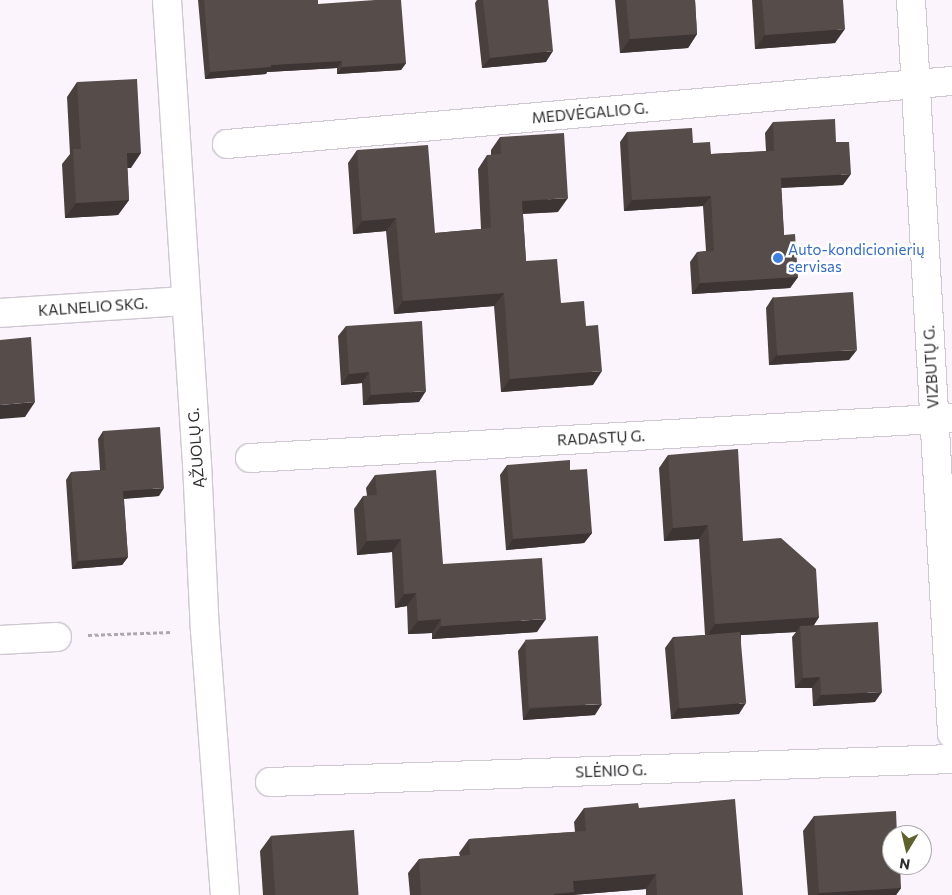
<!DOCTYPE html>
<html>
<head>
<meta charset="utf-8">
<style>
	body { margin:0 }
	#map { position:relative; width:952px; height:895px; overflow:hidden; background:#fbf4fd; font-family:Commissioner,sans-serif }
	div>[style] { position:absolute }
	.path>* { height:3px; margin-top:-1.5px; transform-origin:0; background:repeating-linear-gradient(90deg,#ada8ae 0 4px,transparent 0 6.5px) }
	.roads { filter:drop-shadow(1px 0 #cec8d0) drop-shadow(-1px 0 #cec8d0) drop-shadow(0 1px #cec8d0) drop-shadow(0 -1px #cec8d0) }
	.street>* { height:28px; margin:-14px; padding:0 14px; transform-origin:14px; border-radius:14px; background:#fff }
	.wall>* { inset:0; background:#4a413f }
	.shaded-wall>* { inset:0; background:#3c3533 }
	.building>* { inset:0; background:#564c49; transform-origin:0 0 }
	.dots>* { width:14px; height:14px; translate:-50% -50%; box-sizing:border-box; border:2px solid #fff; border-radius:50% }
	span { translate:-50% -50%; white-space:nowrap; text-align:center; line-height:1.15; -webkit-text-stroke:5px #fff; paint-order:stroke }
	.street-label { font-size:15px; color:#2e2c2f }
	.shop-label { font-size:15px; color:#366cbe }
	.left { translate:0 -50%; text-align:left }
	.north { position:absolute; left:882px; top:825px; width:50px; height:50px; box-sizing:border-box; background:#fff; border:1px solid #ababac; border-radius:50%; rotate:189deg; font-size:14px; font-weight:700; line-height:20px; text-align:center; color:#2e2c2f }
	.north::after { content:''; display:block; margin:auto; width:18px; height:22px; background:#5f612f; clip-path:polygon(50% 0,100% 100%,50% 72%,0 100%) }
</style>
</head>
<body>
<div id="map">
	<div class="path">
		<div style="left:88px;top:635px;width:84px;rotate:-2deg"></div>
	</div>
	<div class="roads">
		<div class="street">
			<div style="left:167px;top:0;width:464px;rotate:86.3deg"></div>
			<div style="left:197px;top:463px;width:167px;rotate:87.3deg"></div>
			<div style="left:205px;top:630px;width:266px;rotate:85.7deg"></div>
			<div style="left:911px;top:0;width:735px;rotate:86.8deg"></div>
			<div style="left:227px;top:144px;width:728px;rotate:-4.97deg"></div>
			<div style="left:0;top:313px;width:186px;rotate:-3.7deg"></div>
			<div style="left:250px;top:458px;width:703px;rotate:-3.26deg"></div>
			<div style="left:0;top:640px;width:57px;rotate:-3deg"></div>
			<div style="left:270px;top:782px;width:682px;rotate:-1.93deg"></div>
		</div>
	</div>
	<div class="wall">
		<div style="clip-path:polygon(198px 0,318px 0,318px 4px,406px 63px,401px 70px,337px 74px,337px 68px,267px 72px,266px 74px,205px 79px)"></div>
		<div style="clip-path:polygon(477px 0,548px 0,546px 62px,482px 68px,475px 3px)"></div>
		<div style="clip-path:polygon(615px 0,695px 0,697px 34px,688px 48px,620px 53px)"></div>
		<div style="clip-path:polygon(752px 0,843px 0,835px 43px,755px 49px)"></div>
		<div style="clip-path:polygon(77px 82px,131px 168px,127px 168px,129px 200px,118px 215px,65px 218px,62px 164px,70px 154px,67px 97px)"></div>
		<div style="clip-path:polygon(773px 122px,836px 142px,843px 185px,781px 188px,784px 235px,798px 277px,790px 288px,692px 294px,690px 262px,697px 252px,706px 251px,703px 206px,624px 211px,620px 142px,627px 132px,693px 143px,711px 154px,766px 151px,765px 133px)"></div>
		<div style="clip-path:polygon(500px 137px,558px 212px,523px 214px,526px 261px,561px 303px,586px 326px,593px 385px,501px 392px,494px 306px,394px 314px,386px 231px,353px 234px,348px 163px,357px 150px,435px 233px,481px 229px,478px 169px,487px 155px,491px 155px,491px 150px)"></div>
		<div style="clip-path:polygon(773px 297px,849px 360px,769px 365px,766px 308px)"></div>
		<div style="clip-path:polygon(346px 326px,419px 402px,363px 405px,362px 383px,341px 385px,338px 336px)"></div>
		<div style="clip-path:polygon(103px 431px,159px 496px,124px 499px,128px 557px,122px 565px,72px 569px,66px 480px,71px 472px,100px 470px,98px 439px)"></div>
		<div style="clip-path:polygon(668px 455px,743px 541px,819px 617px,814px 625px,875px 702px,813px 706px,812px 688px,795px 688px,792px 637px,796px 632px,741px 635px,739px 714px,671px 719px,665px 648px,673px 637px,705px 635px,699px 539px,664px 541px,659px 468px)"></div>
		<div style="clip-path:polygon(507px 465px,570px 470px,592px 533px,584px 543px,506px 550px,500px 475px)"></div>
		<div style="clip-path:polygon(375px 475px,443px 564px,537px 632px,432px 639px,432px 633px,408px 634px,407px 606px,395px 608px,392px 552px,357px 555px,354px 509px,363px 496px,367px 496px,366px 488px)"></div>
		<div style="clip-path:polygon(525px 641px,595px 715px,523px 720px,518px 651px)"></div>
		<div style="clip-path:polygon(584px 808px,639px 808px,743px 895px,646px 895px,646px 889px,572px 895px,410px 895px,408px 873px,419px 859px,460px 856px,459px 853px,469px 839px,575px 832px,574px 822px)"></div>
		<div style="clip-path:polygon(814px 816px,901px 888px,896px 895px,808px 895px,803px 831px)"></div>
		<div style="clip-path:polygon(271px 836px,358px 895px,263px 895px,260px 851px)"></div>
	</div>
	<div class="shaded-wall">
		<div style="clip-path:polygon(845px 29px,835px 43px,755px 49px,765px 35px)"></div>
		<div style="clip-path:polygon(697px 34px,688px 48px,620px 53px,630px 39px)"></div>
		<div style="clip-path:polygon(553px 51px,546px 62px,482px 68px,490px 58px)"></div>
		<div style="clip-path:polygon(342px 61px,337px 68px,267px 72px,266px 74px,205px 79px,210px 72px,271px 65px)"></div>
		<div style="clip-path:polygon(406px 63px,401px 70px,337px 74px,342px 67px)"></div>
		<div style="clip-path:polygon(127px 153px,141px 153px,131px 168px,116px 168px)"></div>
		<div style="clip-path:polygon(851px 174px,843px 185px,773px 188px,781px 178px)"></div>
		<div style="clip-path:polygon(711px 196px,703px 206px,624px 211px,632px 200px)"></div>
		<div style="clip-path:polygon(568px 198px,558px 212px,512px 214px,522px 201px)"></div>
		<div style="clip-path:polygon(129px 200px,118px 215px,65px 218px,76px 203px)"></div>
		<div style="clip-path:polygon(396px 218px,386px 231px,353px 234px,362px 221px)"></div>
		<div style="clip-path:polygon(798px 277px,790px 288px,692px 294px,700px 283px)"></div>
		<div style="clip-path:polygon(504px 293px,494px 306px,394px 314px,403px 301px)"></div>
		<div style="clip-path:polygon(857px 350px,849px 360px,769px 365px,777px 354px)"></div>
		<div style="clip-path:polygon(602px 371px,593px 385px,501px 392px,510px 379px)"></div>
		<div style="clip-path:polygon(369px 372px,362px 383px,341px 385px,349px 374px)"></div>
		<div style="clip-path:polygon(426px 391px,419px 402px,363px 405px,371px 395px)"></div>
		<div style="clip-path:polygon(35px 402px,25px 417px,0 419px,0 405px)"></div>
		<div style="clip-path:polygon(164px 488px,159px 496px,117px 499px,123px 491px)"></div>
		<div style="clip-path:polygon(708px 525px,699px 539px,664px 541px,673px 528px)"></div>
		<div style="clip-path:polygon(592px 533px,584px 543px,506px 550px,513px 539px)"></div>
		<div style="clip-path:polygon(401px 539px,392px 552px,357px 555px,367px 541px)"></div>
		<div style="clip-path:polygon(128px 557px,122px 565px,72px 569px,78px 561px)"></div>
		<div style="clip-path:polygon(416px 593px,407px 606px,395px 608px,404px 594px)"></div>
		<div style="clip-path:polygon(819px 617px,810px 631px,800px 626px,796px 632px,706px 637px,715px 624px)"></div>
		<div style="clip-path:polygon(441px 619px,432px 633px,408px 634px,418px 621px)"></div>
		<div style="clip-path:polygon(546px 619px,537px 632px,432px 639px,441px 626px)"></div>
		<div style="clip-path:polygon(820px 677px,812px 688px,795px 688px,803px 678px)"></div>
		<div style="clip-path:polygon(882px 692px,875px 702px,813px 706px,821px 695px)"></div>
		<div style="clip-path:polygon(746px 703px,739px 714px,671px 719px,678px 708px)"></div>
		<div style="clip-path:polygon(602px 704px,595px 715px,523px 720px,530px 709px)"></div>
		<div style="clip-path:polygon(656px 874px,646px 889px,572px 895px,553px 895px,573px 881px)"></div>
		<div style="clip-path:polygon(901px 888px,896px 895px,818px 895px,819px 893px)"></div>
	</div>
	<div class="building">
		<div style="clip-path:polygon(204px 0,318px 0,318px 4px,375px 0,401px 0,406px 63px,342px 67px,342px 61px,271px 65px,271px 67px,210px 72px)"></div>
		<div style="clip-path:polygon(483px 0,548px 0,553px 51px,490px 58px)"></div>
		<div style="clip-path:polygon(626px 0,695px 0,697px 34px,630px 39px)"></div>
		<div style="clip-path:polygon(762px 0,843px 0,845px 29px,765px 35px)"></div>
		<div style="clip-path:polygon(137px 79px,141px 153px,127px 153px,129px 200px,76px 203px,73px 149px,81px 149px,77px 82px)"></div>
		<div style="clip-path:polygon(835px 119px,836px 142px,849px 142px,851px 174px,781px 178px,784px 235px,795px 234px,798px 277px,700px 283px,697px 252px,714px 251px,711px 196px,632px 200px,627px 132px,692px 128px,693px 143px,710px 142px,711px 154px,774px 151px,773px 122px)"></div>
		<div style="clip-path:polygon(564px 133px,568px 198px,522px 201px,526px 261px,557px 259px,561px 303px,584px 301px,586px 326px,598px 325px,602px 371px,510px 379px,504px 293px,403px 301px,396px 218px,362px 221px,357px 150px,428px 145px,435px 233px,491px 228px,487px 155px,501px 154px,500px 137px)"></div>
		<div style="left:853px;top:292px;width:58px;height:80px;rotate:86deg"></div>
		<div style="clip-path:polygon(422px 321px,426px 391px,371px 395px,369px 372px,349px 374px,346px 326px)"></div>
		<div style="clip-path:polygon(31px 337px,35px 402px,0 405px,0 340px)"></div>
		<div style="clip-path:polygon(160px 427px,164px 488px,123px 491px,128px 557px,78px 561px,71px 472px,106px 470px,103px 431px)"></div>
		<div style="clip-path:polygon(738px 449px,743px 541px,781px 538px,816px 569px,819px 617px,715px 624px,708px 525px,673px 528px,668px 455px)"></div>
		<div style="clip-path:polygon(570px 460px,570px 470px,587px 469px,592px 533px,513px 539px,507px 465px)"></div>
		<div style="clip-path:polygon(436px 470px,443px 564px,542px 558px,546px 619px,441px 626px,441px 619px,418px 621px,416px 593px,404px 594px,401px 539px,367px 541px,363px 496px,377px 495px,375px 475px)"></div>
		<div style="clip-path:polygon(878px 622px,882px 692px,821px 695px,820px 677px,803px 678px,800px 626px)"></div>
		<div style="left:740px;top:632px;width:71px;height:67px;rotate:85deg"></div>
		<div style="left:598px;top:636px;width:68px;height:73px;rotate:87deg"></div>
		<div style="clip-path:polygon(735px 799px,743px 895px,657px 895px,656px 874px,573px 881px,574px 892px,554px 894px,554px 895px,421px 895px,419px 859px,470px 855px,469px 839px,586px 831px,584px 808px,638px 803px,639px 808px)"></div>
		<div style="clip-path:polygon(896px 811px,897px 835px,892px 835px,892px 865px,900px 865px,901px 888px,819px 893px,814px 816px)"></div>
		<div style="left:354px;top:830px;width:65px;height:83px;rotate:86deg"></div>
	</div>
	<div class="dots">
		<div style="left:778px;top:258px;background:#3f7fe0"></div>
	</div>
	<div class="street-label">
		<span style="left:590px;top:113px;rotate:-5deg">MEDVĖGALIO G.</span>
		<span style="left:93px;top:307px;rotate:-4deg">KALNELIO SKG.</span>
		<span style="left:931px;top:367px;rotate:-93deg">VIZBUTŲ G.</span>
		<span style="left:601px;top:438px;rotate:-3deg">RADASTŲ G.</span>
		<span style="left:196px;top:448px;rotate:-94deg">ĄŽUOLŲ G.</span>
		<span style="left:611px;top:771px;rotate:-2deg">SLĖNIO G.</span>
	</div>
	<div class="shop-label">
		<span class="left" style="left:788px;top:258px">Auto-kondicionierių<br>servisas</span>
	</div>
	<div class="north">N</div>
</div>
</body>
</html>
